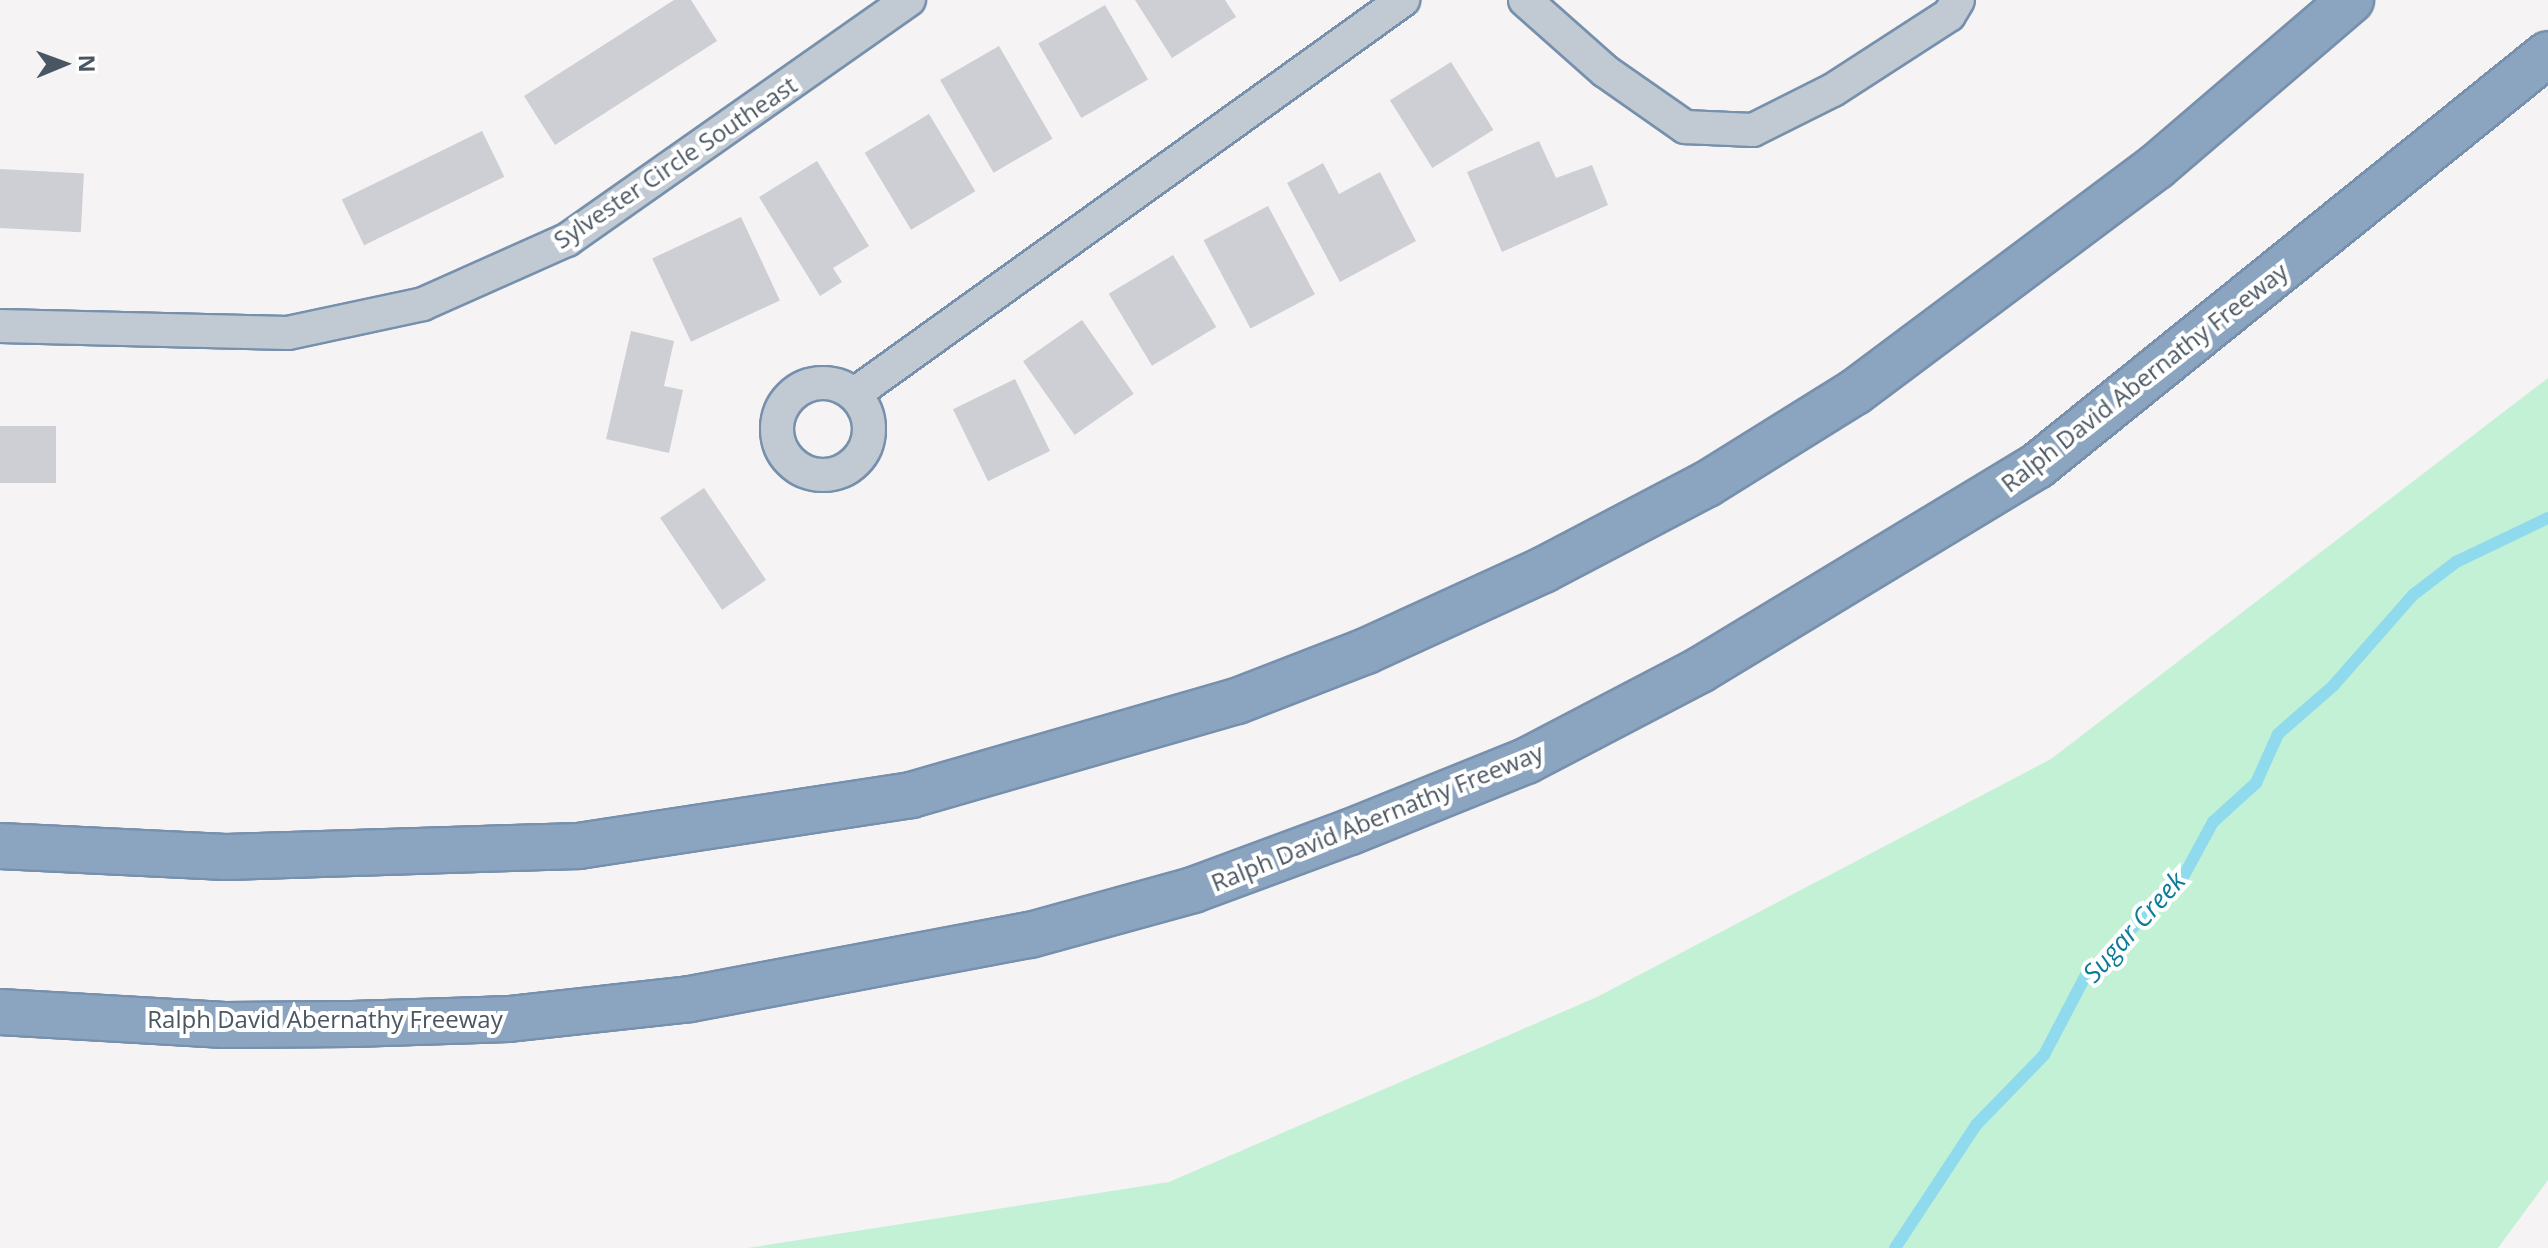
<!DOCTYPE html>
<html>
<head>
<meta charset="utf-8">
<style>
	body { margin:0 }
	#map { position:relative; width:2548px; height:1248px; overflow:hidden; background:#f5f3f3; font-family:"Open Sans",sans-serif }
	div>[style] { position:absolute }
	.green>* { inset:0; background:#c3f1d5 }
	.stream>* { height:12px; margin:-6px; padding:0 6px; transform-origin:6px; border-radius:6px; background:#90daee }
	.building>* { inset:0; background:#cdcfd5; transform-origin:0 0 }
	.roads { filter:drop-shadow(2px 0 #7690ad) drop-shadow(-2px 0 #7690ad) drop-shadow(0 2px #7690ad) drop-shadow(0 -2px #7690ad) }
	.street>* { height:32px; margin:-16px; padding:0 16px; transform-origin:16px; border-radius:16px; background:#c1cad2 }
	.street>.ring { margin:-16px; padding:0; box-sizing:content-box; background:none; border:32px solid #c1cad2; border-radius:50% }
	.highway>* { height:44px; margin:-22px; padding:0 22px; transform-origin:22px; border-radius:22px; background:#8ba5c1 }
	span { translate:-50% -50%; white-space:nowrap; text-align:center; line-height:1.15; -webkit-text-stroke:8px #fff; paint-order:stroke }
	.street-label { font-size:24px; color:#4a5661 }
	.water-label { font-size:26px; color:#0c7c9b; font-style:italic }
	.north { position:absolute; left:24px; top:24px; width:80px; height:80px; -webkit-text-stroke:6px #fff; paint-order:stroke; rotate:89deg; font-size:22px; font-weight:700; line-height:32px; text-align:center; color:#4a5661 }
	.north::after { content:''; display:block; margin:auto; width:28px; height:36px; background:#4a5661; clip-path:polygon(50% 0,100% 100%,50% 72%,0 100%) }
</style>
</head>
<body>
<div id="map">
	<div class="green">
		<div style="clip-path:polygon(2548px 378px,2548px 1180px,2498px 1248px,748px 1248px,1169px 1182px,1597px 997px,2051px 759px)"></div>
	</div>
	<div class="stream">
		<div style="left:1895px;top:1248px;width:147px;rotate:-56.6deg"></div>
		<div style="left:1976px;top:1125px;width:98px;rotate:-45.8deg"></div>
		<div style="left:2044px;top:1055px;width:93px;rotate:-62.3deg"></div>
		<div style="left:2087px;top:973px;width:134px;rotate:-44.7deg"></div>
		<div style="left:2182px;top:879px;width:65px;rotate:-61.5deg"></div>
		<div style="left:2213px;top:822px;width:58px;rotate:-42.2deg"></div>
		<div style="left:2256px;top:783px;width:54px;rotate:-65.8deg"></div>
		<div style="left:2278px;top:734px;width:73px;rotate:-41.1deg"></div>
		<div style="left:2333px;top:686px;width:121px;rotate:-48.7deg"></div>
		<div style="left:2413px;top:595px;width:54px;rotate:-37.5deg"></div>
		<div style="left:2456px;top:562px;width:102px;rotate:-25.6deg"></div>
	</div>
	<div class="building">
		<div style="clip-path:polygon(674px 0,691px 0,717px 41px,555px 145px,524px 96px)"></div>
		<div style="clip-path:polygon(1135px 0,1225px 0,1236px 17px,1172px 58px)"></div>
		<div style="left:1105px;top:5px;width:86px;height:77px;rotate:60deg"></div>
		<div style="left:999px;top:46px;width:107px;height:68px;rotate:60deg"></div>
		<div style="left:1451px;top:62px;width:80px;height:72px;rotate:58deg"></div>
		<div style="left:929px;top:114px;width:90px;height:75px;rotate:59deg"></div>
		<div style="left:482px;top:131px;width:51px;height:156px;rotate:64deg"></div>
		<div style="clip-path:polygon(1539px 141px,1556px 178px,1592px 165px,1608px 205px,1502px 252px,1467px 172px)"></div>
		<div style="clip-path:polygon(817px 161px,869px 246px,833px 268px,842px 282px,820px 296px,759px 197px)"></div>
		<div style="clip-path:polygon(1323px 163px,1339px 194px,1380px 172px,1416px 241px,1340px 282px,1287px 183px)"></div>
		<div style="left:0;top:169px;width:84px;height:59px;rotate:3deg"></div>
		<div style="left:1268px;top:206px;width:100px;height:73px;rotate:62deg"></div>
		<div style="left:741px;top:217px;width:92px;height:98px;rotate:65deg"></div>
		<div style="left:1173px;top:255px;width:84px;height:75px;rotate:59deg"></div>
		<div style="left:1082px;top:320px;width:90px;height:72px;rotate:55deg"></div>
		<div style="clip-path:polygon(631px 331px,674px 341px,664px 386px,683px 390px,669px 453px,606px 439px)"></div>
		<div style="left:1015px;top:379px;width:80px;height:69px;rotate:64deg"></div>
		<div style="left:0;top:426px;width:56px;height:57px"></div>
		<div style="left:704px;top:488px;width:111px;height:53px;rotate:56deg"></div>
	</div>
	<div class="roads">
		<div class="street">
			<div style="left:1525px;top:0;width:107px;rotate:41.6deg"></div>
			<div style="left:1605px;top:71px;width:98px;rotate:35deg"></div>
			<div style="left:1685px;top:127px;width:68px;rotate:2.5deg"></div>
			<div style="left:1753px;top:130px;width:89px;rotate:-26.6deg"></div>
			<div style="left:1833px;top:90px;width:138px;rotate:-32.9deg"></div>
			<div style="left:1949px;top:15px;width:17px;rotate:-59deg"></div>
			<div style="left:0;top:326px;width:288px;rotate:1.4deg"></div>
			<div style="left:288px;top:333px;width:138px;rotate:-12.1deg"></div>
			<div style="left:423px;top:304px;width:158px;rotate:-24deg"></div>
			<div style="left:567px;top:240px;width:418px;rotate:-35.1deg"></div>
			<div class="ring" style="left:777px;top:383px;width:60px;height:60px"></div>
			<div style="left:856px;top:393px;width:674px;rotate:-35.7deg"></div>
		</div>
		<div class="highway">
			<div style="left:0;top:846px;width:226px;rotate:2.8deg"></div>
			<div style="left:226px;top:857px;width:353px;rotate:-1.8deg"></div>
			<div style="left:579px;top:846px;width:336px;rotate:-8.7deg"></div>
			<div style="left:911px;top:795px;width:339px;rotate:-16.1deg"></div>
			<div style="left:1237px;top:701px;width:138px;rotate:-21.2deg"></div>
			<div style="left:1366px;top:651px;width:195px;rotate:-24.6deg"></div>
			<div style="left:1543px;top:570px;width:185px;rotate:-27.7deg"></div>
			<div style="left:1707px;top:484px;width:174px;rotate:-31.9deg"></div>
			<div style="left:1855px;top:392px;width:376px;rotate:-36.8deg"></div>
			<div style="left:2156px;top:167px;width:257px;rotate:-40.6deg"></div>
			<div style="left:0;top:1012px;width:225px;rotate:3.3deg"></div>
			<div style="left:225px;top:1025px;width:127px;rotate:-0.5deg"></div>
			<div style="left:352px;top:1024px;width:157px;rotate:-1.8deg"></div>
			<div style="left:509px;top:1019px;width:182px;rotate:-6.3deg"></div>
			<div style="left:690px;top:999px;width:346px;rotate:-10.7deg"></div>
			<div style="left:1030px;top:935px;width:169px;rotate:-15.4deg"></div>
			<div style="left:1193px;top:890px;width:167px;rotate:-20.3deg"></div>
			<div style="left:1350px;top:832px;width:190px;rotate:-22deg"></div>
			<div style="left:1526px;top:761px;width:196px;rotate:-27.6deg"></div>
			<div style="left:1700px;top:670px;width:394px;rotate:-31.2deg"></div>
			<div style="left:2037px;top:466px;width:656px;rotate:-38.88deg"></div>
		</div>
	</div>
	<div class="street-label">
		<span style="left:675px;top:162px;rotate:-34deg">Sylvester Circle Southeast</span>
		<span style="left:2144px;top:377px;rotate:-38deg">Ralph David Abernathy Freeway</span>
		<span style="left:1377px;top:817px;rotate:-22deg">Ralph David Abernathy Freeway</span>
		<span style="left:325px;top:1019px">Ralph David Abernathy Freeway</span>
	</div>
	<div class="water-label">
		<span style="left:2134px;top:927px;rotate:-48deg">Sugar Creek</span>
	</div>
	<div class="north">N</div>
</div>
</body>
</html>
